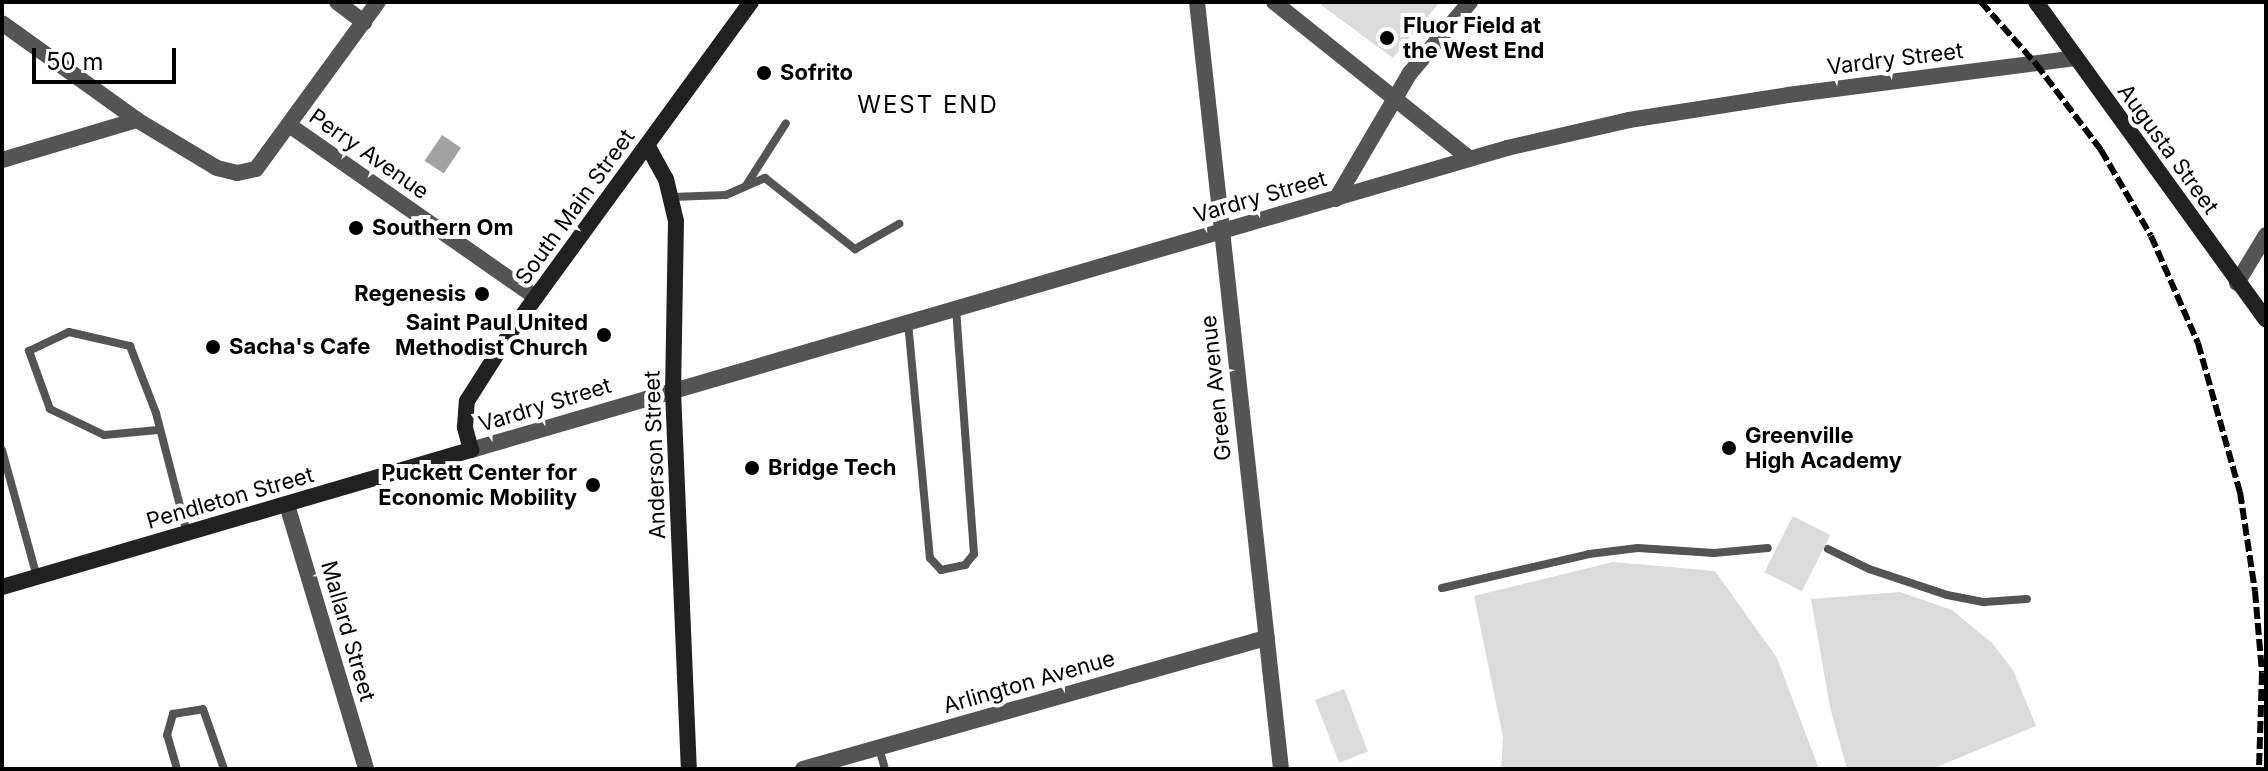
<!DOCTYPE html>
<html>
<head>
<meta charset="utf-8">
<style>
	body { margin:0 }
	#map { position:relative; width:2268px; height:771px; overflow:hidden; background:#fff; font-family:Inter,sans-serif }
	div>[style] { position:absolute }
	.green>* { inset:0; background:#dbdbdb; transform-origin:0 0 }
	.water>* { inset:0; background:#a2a2a2; transform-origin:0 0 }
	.service>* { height:8px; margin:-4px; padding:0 4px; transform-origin:4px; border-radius:4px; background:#545454 }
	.minor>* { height:16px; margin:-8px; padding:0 8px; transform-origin:8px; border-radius:8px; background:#545454 }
	.tertiary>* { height:16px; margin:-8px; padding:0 8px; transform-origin:8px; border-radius:8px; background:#545454 }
	.secondary>* { height:16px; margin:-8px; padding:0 8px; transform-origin:8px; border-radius:8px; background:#212121 }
	.rail>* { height:6px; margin-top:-3px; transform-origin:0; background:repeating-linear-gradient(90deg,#000 0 12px,transparent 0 16px) }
	.dots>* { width:22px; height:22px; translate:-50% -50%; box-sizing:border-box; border:4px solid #fff; border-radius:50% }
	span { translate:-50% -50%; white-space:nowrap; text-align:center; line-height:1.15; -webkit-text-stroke:8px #fff; paint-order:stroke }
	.poi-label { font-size:22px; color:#000; font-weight:700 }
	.left { translate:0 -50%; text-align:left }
	.right { translate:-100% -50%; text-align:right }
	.street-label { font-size:22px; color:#000 }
	.neighbourhood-label { font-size:24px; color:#000; letter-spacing:2px }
	.frame { position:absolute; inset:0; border:4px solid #000; pointer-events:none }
	.scale { position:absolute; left:32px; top:48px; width:144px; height:36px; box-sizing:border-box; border:4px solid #000; border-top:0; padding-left:10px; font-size:24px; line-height:28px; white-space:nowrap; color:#000; -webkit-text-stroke:6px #fff; paint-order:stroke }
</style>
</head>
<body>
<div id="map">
	<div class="green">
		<div style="clip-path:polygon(1317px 2px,1440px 2px,1393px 58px)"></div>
		<div style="left:1793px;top:516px;width:42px;height:63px;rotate:27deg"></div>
		<div style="clip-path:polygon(1613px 562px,1715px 571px,1777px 658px,1819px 769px,1501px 769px,1503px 737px,1474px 596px)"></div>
		<div style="clip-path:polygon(1900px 592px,1952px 610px,1992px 643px,2013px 670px,2036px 726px,1932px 769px,1847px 769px,1830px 707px,1811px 599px)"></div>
		<div style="left:1344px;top:689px;width:67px;height:31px;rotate:69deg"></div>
	</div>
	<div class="water">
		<div style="left:442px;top:135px;width:23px;height:31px;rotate:34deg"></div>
	</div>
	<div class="service">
		<div style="left:747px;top:184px;width:72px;rotate:-57.4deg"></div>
		<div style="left:672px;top:197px;width:54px;rotate:-2.1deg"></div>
		<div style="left:726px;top:195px;width:43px;rotate:-23.6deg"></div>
		<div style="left:765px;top:178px;width:115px;rotate:38.3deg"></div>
		<div style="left:855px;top:249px;width:51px;rotate:-29.6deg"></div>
		<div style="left:908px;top:322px;width:237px;rotate:84.7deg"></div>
		<div style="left:930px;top:558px;width:16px;rotate:47deg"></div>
		<div style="left:941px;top:570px;width:25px;rotate:-12deg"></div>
		<div style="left:965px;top:565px;width:14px;rotate:-51deg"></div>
		<div style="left:974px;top:554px;width:246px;rotate:-94.2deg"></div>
		<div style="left:158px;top:430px;width:54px;rotate:174.7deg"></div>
		<div style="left:104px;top:435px;width:60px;rotate:-154.3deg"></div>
		<div style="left:50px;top:409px;width:62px;rotate:-109.9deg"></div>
		<div style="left:29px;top:351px;width:44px;rotate:-25.4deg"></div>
		<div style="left:69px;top:332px;width:63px;rotate:12.9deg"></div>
		<div style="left:130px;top:346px;width:72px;rotate:68.8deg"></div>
		<div style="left:156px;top:413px;width:124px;rotate:75.5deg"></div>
		<div style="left:2px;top:450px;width:132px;rotate:74.6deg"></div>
		<div style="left:1828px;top:549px;width:46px;rotate:26deg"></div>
		<div style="left:1869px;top:569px;width:82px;rotate:18.4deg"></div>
		<div style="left:1947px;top:595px;width:38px;rotate:11deg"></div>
		<div style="left:1984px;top:602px;width:43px;rotate:-4deg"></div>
		<div style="left:1442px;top:588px;width:151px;rotate:-13deg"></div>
		<div style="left:1589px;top:554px;width:49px;rotate:-7deg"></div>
		<div style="left:1638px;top:548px;width:76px;rotate:3.8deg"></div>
		<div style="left:1714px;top:553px;width:54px;rotate:-5.3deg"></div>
		<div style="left:879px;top:748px;width:22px;rotate:74deg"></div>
		<div style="left:177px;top:769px;width:35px;rotate:-106deg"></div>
		<div style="left:167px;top:735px;width:22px;rotate:-74deg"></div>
		<div style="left:173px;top:714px;width:30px;rotate:-9deg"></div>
		<div style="left:203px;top:709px;width:64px;rotate:70.7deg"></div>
	</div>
	<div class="minor">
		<div style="left:337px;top:2px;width:34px;rotate:37deg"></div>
		<div style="left:1197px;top:2px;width:772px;rotate:83.75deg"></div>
		<div style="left:1274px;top:2px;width:250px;rotate:38.7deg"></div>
		<div style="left:2px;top:23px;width:166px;rotate:35.7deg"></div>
		<div style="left:289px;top:125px;width:301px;rotate:34.9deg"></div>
		<div style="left:2px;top:160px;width:141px;rotate:-16.5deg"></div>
		<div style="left:137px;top:120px;width:93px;rotate:31deg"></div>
		<div style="left:217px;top:168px;width:21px;rotate:14deg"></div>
		<div style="left:237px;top:173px;width:19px;rotate:-12deg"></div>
		<div style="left:256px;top:169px;width:207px;rotate:-53.9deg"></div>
		<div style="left:1336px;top:199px;width:146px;rotate:-59.6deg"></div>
		<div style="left:1410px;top:73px;width:93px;rotate:-49.8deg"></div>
		<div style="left:2237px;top:283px;width:56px;rotate:-58.9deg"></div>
		<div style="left:287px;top:505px;width:276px;rotate:73.3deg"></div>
		<div style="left:803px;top:769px;width:482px;rotate:-15.8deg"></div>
	</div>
	<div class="tertiary">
		<div style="left:471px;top:450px;width:1079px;rotate:-16.25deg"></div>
		<div style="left:1507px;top:148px;width:125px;rotate:-12.9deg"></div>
		<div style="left:1629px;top:120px;width:161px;rotate:-8.9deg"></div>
		<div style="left:1788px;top:95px;width:290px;rotate:-7.3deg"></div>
	</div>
	<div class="secondary">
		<div style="left:2036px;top:2px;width:392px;rotate:54.1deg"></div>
		<div style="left:647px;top:145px;width:39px;rotate:61deg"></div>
		<div style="left:666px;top:179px;width:43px;rotate:76.6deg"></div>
		<div style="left:676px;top:221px;width:170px;rotate:91deg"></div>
		<div style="left:673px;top:391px;width:378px;rotate:87.6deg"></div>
		<div style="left:2px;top:587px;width:489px;rotate:-16.3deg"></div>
		<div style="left:471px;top:450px;width:24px;rotate:-105deg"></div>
		<div style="left:465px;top:427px;width:26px;rotate:-86deg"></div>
		<div style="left:467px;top:401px;width:88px;rotate:-57.6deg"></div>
		<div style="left:514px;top:327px;width:402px;rotate:-53.9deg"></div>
	</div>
	<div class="rail">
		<div style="left:1981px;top:2px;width:83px;rotate:48.4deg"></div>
		<div style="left:2036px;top:64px;width:108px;rotate:52.9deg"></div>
		<div style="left:2101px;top:150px;width:99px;rotate:59.8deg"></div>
		<div style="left:2151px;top:236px;width:117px;rotate:66.3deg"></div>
		<div style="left:2198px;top:343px;width:155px;rotate:74.3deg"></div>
		<div style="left:2240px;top:492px;width:100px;rotate:81.4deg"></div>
		<div style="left:2255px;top:591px;width:82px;rotate:85.1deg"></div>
		<div style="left:2262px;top:673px;width:96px;rotate:91.8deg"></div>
	</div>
	<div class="dots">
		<div style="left:1387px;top:38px;background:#000"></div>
		<div style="left:764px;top:73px;background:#000"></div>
		<div style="left:356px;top:228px;background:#000"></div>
		<div style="left:482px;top:294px;background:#000"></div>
		<div style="left:604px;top:335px;background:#000"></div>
		<div style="left:213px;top:347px;background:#000"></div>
		<div style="left:1729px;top:448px;background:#000"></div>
		<div style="left:752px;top:468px;background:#000"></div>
		<div style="left:593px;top:485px;background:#000"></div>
	</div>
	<div class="poi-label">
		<span class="left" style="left:1403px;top:38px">Fluor Field at<br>the West End</span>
		<span class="left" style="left:780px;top:73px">Sofrito</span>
		<span class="left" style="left:372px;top:228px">Southern Om</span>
		<span class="right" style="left:466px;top:294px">Regenesis</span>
		<span class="right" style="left:588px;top:335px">Saint Paul United<br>Methodist Church</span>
		<span class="left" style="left:229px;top:347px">Sacha's Cafe</span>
		<span class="left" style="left:1745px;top:448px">Greenville<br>High Academy</span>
		<span class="left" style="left:768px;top:468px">Bridge Tech</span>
		<span class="right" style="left:577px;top:485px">Puckett Center for<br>Economic Mobility</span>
	</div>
	<div class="street-label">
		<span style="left:1895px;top:59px;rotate:-7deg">Vardry Street</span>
		<span style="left:2168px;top:149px;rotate:54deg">Augusta Street</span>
		<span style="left:369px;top:154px;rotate:35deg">Perry Avenue</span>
		<span style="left:1260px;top:197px;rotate:-16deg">Vardry Street</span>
		<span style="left:575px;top:207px;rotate:-54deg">South Main Street</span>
		<span style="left:1216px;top:388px;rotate:-96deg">Green Avenue</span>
		<span style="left:545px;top:405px;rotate:-17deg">Vardry Street</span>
		<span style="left:655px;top:455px;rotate:-92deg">Anderson Street</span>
		<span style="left:230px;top:498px;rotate:-16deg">Pendleton Street</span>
		<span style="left:348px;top:631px;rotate:74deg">Mallard Street</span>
		<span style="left:1029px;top:682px;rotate:-16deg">Arlington Avenue</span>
	</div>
	<div class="neighbourhood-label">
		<span style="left:928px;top:105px">WEST END</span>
	</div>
	<div class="frame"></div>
	<div class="scale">50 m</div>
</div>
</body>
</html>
